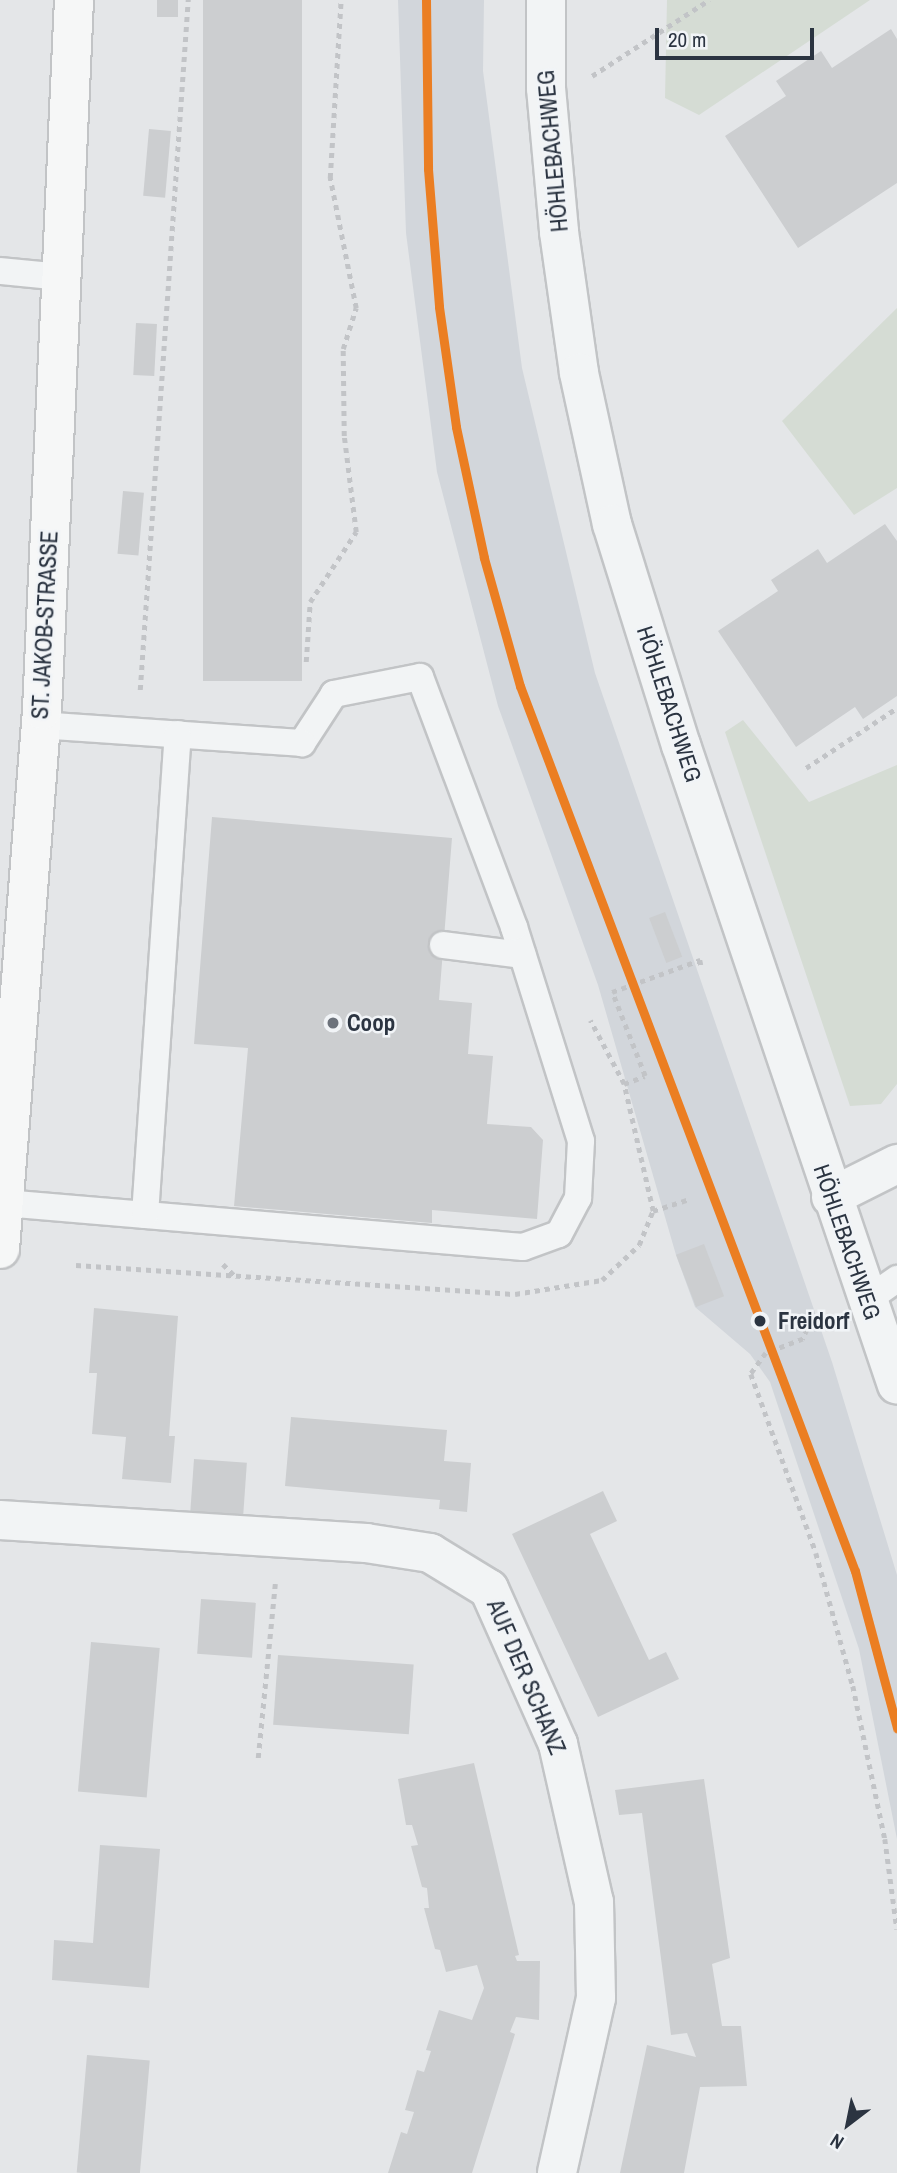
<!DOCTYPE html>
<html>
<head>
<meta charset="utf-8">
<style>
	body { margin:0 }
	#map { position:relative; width:897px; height:2173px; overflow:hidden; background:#e4e6e8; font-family:"Archivo Narrow",sans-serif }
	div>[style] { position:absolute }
	.built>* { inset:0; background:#d2d6db }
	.green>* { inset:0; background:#d5dcd4 }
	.building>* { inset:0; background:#ccced0; transform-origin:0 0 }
	.path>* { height:4.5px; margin-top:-2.25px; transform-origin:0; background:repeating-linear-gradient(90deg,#c2c4c7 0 5px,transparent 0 10px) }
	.roads { filter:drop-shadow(2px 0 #c2c4c6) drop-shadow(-2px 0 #c2c4c6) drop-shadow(0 2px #c2c4c6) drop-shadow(0 -2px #c2c4c6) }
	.lane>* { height:26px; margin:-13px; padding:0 13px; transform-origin:13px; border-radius:13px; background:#f2f4f5 }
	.street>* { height:38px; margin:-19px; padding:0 19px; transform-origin:19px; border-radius:19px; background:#f2f4f5 }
	.primary>* { height:38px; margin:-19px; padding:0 19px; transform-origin:19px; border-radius:19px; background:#f6f7f7 }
	.tram-1>* { height:9px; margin:-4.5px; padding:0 4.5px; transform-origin:4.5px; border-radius:4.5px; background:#eb7e22 }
	.dots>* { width:19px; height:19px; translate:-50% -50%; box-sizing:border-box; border:4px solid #f1f4f7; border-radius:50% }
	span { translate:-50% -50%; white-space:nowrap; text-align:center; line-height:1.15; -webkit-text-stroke:5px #f1f4f7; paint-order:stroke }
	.street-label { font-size:23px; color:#2b3441 }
	.poi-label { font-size:23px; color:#2b3441; font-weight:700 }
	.left { translate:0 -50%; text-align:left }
	.stop-label { font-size:23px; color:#2b3441; font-weight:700 }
	.north { position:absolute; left:813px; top:2089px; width:70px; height:70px; -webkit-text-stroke:5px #f1f4f7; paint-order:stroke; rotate:212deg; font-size:19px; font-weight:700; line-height:28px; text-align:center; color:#2b3441 }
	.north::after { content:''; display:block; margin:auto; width:24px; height:32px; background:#2b3441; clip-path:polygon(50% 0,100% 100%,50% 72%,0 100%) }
	.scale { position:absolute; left:655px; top:28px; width:159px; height:32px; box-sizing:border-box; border:4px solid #2b3441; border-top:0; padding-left:9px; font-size:21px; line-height:24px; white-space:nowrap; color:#2b3441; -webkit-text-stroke:5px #f1f4f7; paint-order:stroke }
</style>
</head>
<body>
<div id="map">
	<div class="built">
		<div style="clip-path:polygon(398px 0,484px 0,483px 71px,522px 368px,595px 673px,832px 1362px,897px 1575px,897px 1839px,859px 1649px,770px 1382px,750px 1354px,695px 1307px,676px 1255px,598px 985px,498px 706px,437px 472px,406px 233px)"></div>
	</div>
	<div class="green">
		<div style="clip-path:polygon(667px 0,870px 0,699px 115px,665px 98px)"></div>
		<div style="clip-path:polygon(897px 308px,897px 488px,854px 515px,782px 421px)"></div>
		<div style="clip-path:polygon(743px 720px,809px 802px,897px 765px,897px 1084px,881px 1104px,850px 1106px,725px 732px)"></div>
	</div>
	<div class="building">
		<div style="left:157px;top:0;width:21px;height:17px"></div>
		<div style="left:203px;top:0;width:99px;height:681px"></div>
		<div style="clip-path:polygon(891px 29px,897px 39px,897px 183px,798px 248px,725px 136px,786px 96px,776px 81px,821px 51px,832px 68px)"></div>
		<div style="left:149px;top:129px;width:22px;height:67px;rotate:5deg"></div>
		<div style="left:136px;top:323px;width:21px;height:52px;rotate:3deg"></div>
		<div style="left:123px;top:491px;width:21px;height:63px;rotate:5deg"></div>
		<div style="clip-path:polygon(885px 524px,897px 541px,897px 696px,863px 719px,855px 707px,796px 747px,718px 631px,778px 591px,771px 580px,818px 549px,827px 563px)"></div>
		<div style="clip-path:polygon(212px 817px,452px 838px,439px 1000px,472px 1003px,468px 1054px,493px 1056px,487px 1124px,531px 1127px,543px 1140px,537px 1219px,432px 1210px,432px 1223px,234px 1206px,248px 1048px,194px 1044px)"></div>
		<div style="left:665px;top:912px;width:48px;height:17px;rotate:69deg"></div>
		<div style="left:704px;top:1244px;width:56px;height:30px;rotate:69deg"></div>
		<div style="clip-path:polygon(94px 1308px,178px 1316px,169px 1436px,175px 1436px,171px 1483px,122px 1479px,126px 1437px,92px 1434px,97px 1373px,89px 1373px)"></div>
		<div style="clip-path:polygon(291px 1417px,447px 1430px,444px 1461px,471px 1463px,467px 1512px,439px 1509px,440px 1500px,285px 1486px)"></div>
		<div style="left:194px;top:1459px;width:53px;height:56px;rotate:4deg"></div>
		<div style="clip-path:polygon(603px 1491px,617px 1521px,590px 1534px,649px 1660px,666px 1652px,679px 1679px,598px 1717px,512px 1534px)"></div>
		<div style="left:201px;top:1599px;width:55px;height:55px;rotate:4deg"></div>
		<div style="left:91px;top:1642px;width:69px;height:150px;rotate:5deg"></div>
		<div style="left:278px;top:1655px;width:136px;height:70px;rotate:4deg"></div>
		<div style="clip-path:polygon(474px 1763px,519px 1955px,515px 1956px,517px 1961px,540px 1961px,539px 2020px,516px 2017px,510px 2032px,515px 2034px,472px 2173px,388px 2173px,401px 2132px,407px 2134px,414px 2112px,405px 2110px,417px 2070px,424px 2072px,431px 2051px,426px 2050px,439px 2010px,472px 2020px,484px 1988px,477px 1965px,446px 1972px,440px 1950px,435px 1949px,424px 1908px,429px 1908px,427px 1888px,422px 1887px,411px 1846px,418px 1845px,412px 1825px,406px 1825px,398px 1779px)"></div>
		<div style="clip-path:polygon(704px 1779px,730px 1958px,712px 1964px,722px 2026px,741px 2026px,747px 2086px,700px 2087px,684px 2173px,620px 2173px,647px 2045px,696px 2057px,687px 2033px,671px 2035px,642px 1813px,619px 1815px,615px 1790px)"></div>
		<div style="clip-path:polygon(100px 1845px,160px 1849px,149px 1988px,52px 1980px,54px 1940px,93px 1943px)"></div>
		<div style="left:87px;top:2055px;width:63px;height:118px;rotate:5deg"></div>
	</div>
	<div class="path">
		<div style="left:592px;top:76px;width:140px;rotate:-33deg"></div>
		<div style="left:306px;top:662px;width:60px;rotate:-86.2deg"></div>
		<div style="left:310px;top:602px;width:84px;rotate:-56.7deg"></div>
		<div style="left:356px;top:532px;width:97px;rotate:-97.1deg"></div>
		<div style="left:344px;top:436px;width:87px;rotate:-90.7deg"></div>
		<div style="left:343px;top:349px;width:43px;rotate:-72.4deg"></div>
		<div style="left:356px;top:308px;width:133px;rotate:-101.3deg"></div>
		<div style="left:330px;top:178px;width:178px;rotate:-86.5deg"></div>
		<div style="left:140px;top:690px;width:692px;rotate:-86.02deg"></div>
		<div style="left:806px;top:768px;width:109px;rotate:-33.4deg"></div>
		<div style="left:624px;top:1084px;width:22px;rotate:-21deg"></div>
		<div style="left:645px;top:1076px;width:90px;rotate:-111.4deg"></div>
		<div style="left:612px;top:992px;width:94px;rotate:-20deg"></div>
		<div style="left:700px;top:960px;width:5px;rotate:79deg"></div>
		<div style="left:653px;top:1211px;width:38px;rotate:-18deg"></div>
		<div style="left:223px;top:1264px;width:18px;rotate:45deg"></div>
		<div style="left:76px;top:1265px;width:440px;rotate:3.8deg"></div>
		<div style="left:515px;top:1294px;width:88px;rotate:-9.1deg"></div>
		<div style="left:602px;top:1280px;width:51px;rotate:-43.4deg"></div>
		<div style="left:639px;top:1245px;width:37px;rotate:-68deg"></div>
		<div style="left:653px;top:1211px;width:130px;rotate:-102.9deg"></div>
		<div style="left:624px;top:1084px;width:72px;rotate:-118deg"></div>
		<div style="left:823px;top:1316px;width:13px;rotate:162deg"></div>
		<div style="left:811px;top:1320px;width:21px;rotate:113deg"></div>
		<div style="left:803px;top:1339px;width:40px;rotate:159deg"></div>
		<div style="left:766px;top:1353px;width:26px;rotate:126deg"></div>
		<div style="left:751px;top:1374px;width:190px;rotate:70deg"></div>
		<div style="left:816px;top:1553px;width:138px;rotate:74.5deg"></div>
		<div style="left:853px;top:1686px;width:156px;rotate:78.2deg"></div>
		<div style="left:885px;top:1839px;width:91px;rotate:82.4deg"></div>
		<div style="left:258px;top:1758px;width:175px;rotate:-84.4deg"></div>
	</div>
	<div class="roads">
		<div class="lane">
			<div style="left:0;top:271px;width:62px;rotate:5.5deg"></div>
			<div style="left:443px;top:945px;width:80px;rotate:7.2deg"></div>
			<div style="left:4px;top:1203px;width:521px;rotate:4.85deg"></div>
			<div style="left:523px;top:1247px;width:38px;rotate:-20deg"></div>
			<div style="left:559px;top:1234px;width:41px;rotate:-62.2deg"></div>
			<div style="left:578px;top:1198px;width:57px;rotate:-87deg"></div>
			<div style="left:581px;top:1141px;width:224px;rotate:-107.4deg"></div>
			<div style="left:514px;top:927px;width:267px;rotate:-110.6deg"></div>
			<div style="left:420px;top:677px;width:88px;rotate:168.8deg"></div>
			<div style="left:334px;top:694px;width:59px;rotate:123.1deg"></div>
			<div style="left:302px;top:743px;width:262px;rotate:-176.1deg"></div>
			<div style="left:145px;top:1215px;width:482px;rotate:-86.1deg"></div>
			<div style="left:867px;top:1300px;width:37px;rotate:-35deg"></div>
		</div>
		<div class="street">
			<div style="left:546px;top:0;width:88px;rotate:90deg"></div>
			<div style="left:546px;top:88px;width:145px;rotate:84.8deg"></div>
			<div style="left:559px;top:232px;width:142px;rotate:81.9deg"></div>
			<div style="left:579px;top:373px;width:155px;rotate:77.7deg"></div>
			<div style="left:612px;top:524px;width:232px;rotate:72.7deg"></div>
			<div style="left:681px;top:745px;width:675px;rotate:71.35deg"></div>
			<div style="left:831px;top:1197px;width:74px;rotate:-26.6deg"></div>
			<div style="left:0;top:1520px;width:367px;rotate:3.6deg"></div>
			<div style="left:366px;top:1543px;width:65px;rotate:8.9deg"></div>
			<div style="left:430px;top:1553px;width:69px;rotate:31.4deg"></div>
			<div style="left:489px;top:1589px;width:170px;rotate:66deg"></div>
			<div style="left:558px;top:1744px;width:162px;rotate:77.2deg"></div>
			<div style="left:594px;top:1902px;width:96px;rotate:88.8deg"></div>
			<div style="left:596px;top:1998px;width:179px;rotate:102.6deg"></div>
		</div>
		<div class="primary">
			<div style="left:0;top:1249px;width:541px;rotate:-85.54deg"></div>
			<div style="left:42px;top:710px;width:711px;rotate:-87.42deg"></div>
		</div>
	</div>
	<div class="tram-1">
		<div style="left:426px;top:0;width:169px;rotate:89.3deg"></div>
		<div style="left:428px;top:169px;width:138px;rotate:85.4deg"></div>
		<div style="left:439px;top:307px;width:121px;rotate:81.9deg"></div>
		<div style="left:456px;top:427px;width:134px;rotate:77.9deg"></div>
		<div style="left:484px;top:558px;width:133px;rotate:74.3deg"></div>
		<div style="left:520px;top:686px;width:946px;rotate:69.27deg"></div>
		<div style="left:855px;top:1571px;width:163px;rotate:75deg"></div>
	</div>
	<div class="dots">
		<div style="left:333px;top:1023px;background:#6c727b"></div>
		<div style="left:760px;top:1321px;background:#2b3441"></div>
	</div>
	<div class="street-label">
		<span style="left:553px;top:151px;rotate:-95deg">HÖHLEBACHWEG</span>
		<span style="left:45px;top:625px;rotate:-87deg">ST. JAKOB-STRASSE</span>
		<span style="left:669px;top:704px;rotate:72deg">HÖHLEBACHWEG</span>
		<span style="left:847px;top:1242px;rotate:71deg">HÖHLEBACHWEG</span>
		<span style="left:526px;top:1677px;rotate:67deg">AUF DER SCHANZ</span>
	</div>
	<div class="poi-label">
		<span class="left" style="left:347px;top:1023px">Coop</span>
	</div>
	<div class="stop-label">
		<span class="left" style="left:778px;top:1321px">Freidorf</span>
	</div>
	<div class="north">N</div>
	<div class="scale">20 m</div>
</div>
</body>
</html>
